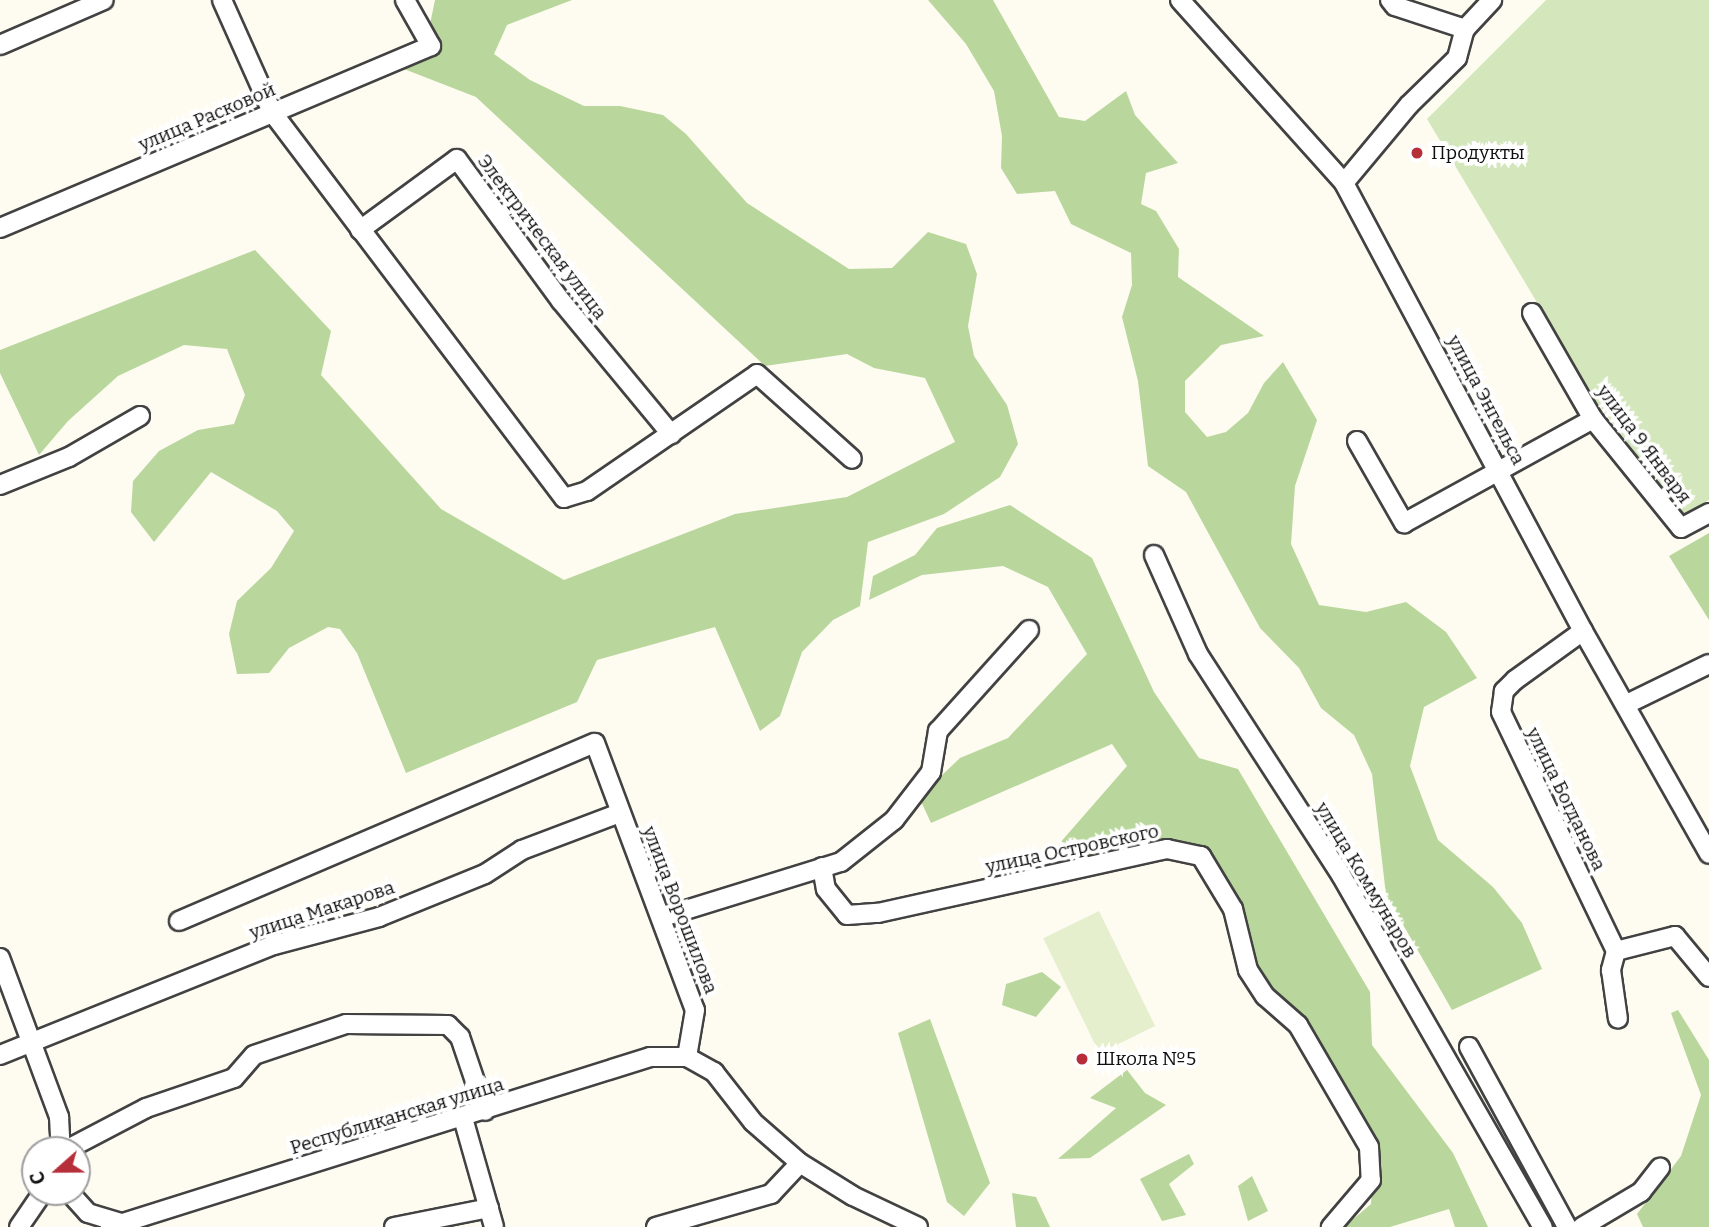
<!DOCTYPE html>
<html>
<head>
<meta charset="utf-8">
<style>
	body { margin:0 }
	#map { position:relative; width:1709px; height:1227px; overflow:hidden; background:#fefbf1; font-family:Bitter,serif }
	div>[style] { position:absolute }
	.green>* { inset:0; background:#d4e7bc }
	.forest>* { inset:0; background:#b9d79c }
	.pitch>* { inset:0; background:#e5efce; transform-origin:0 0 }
	.roads { filter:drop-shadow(2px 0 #424242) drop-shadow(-2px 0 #424242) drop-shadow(0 2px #424242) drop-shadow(0 -2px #424242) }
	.minor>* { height:18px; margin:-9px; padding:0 9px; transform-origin:9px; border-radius:9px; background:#fff }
	.dots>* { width:19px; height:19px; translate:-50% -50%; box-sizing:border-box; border:4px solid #fff; border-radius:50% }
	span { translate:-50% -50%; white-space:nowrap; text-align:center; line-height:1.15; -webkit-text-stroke:7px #fff; paint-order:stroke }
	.street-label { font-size:19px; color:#0f0f0f }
	.poi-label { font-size:19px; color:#0f0f0f }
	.left { translate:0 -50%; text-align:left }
	.north { position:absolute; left:21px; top:1136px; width:70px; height:70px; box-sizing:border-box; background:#fff; border:2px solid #9f9f9f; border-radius:50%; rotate:249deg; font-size:19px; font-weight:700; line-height:28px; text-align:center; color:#0f0f0f }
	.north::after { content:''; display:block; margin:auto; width:24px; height:32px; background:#b72e3b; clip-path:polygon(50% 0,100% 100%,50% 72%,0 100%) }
</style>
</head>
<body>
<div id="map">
	<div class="green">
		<div style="clip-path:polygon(1546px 0,1709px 0,1709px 500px,1683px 515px,1598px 404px,1427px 119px)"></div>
	</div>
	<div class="forest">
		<div style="clip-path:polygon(435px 0,572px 0,507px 25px,494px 54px,530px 80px,584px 106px,620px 106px,663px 115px,686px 134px,747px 203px,849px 269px,892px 268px,928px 232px,966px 244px,977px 274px,968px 326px,974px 356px,1007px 405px,1018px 444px,1000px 477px,944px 514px,868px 542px,860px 606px,833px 620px,802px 652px,780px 716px,760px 731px,715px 627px,597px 660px,577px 702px,406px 773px,357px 653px,340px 629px,328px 627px,289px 648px,269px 673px,237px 674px,229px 634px,237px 601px,271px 568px,294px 531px,277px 511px,211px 472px,154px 542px,131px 512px,133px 481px,159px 451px,198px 430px,234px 424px,245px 395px,227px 349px,184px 345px,118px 376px,68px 421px,39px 455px,0 373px,0 350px,255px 250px,331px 331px,321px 375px,441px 509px,564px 580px,735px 514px,847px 497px,955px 442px,925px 378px,874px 368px,847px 354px,765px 366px,476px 97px,404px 69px,439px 55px,429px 29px)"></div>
		<div style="clip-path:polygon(928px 0,993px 0,1059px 117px,1085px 121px,1126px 91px,1135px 115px,1178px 163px,1146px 173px,1141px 204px,1156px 211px,1179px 249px,1178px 277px,1264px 336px,1221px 345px,1185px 381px,1185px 412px,1207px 437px,1226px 432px,1248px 413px,1264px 383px,1283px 362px,1317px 420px,1295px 486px,1291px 544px,1319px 605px,1366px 612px,1406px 602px,1446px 632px,1477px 678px,1424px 707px,1410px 766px,1438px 840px,1493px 887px,1522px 923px,1542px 969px,1452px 1010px,1386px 895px,1372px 774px,1354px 735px,1321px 708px,1299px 668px,1260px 628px,1186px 492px,1148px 466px,1138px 381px,1122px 317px,1132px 285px,1131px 253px,1071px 224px,1055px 191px,1017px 194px,1001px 168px,1002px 136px,994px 91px,966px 44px)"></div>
		<div style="clip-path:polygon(1010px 505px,1092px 558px,1154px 692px,1199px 758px,1238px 769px,1370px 992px,1372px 1045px,1453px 1153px,1488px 1227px,1455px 1227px,1449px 1209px,1390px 1227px,1344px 1227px,1371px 1204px,1374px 1147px,1253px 956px,1242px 908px,1212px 858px,1197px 847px,1068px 865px,1059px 844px,1127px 766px,1112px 744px,931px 823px,919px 797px,960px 758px,1008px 738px,1087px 654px,1048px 587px,1003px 566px,922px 575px,869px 600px,873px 576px,915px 555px,937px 528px)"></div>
		<div style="clip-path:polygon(1709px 533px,1709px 620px,1669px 556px)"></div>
		<div style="clip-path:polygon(1042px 972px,1061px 987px,1036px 1017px,1002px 1005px,1006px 984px)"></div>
		<div style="clip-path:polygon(1678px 1010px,1709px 1060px,1709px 1227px,1643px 1227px,1637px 1214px,1681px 1156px,1701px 1095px,1671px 1013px)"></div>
		<div style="clip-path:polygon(930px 1019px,990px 1183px,964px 1216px,947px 1202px,898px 1033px)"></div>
		<div style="clip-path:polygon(1127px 1070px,1145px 1093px,1166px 1105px,1090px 1158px,1058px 1159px,1116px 1108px,1090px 1098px)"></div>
		<div style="clip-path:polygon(1189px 1154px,1194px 1164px,1169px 1184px,1186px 1215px,1162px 1221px,1140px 1179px)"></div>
		<div style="clip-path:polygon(1252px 1176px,1268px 1211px,1248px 1221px,1238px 1186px)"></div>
		<div style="clip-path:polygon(1012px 1193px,1036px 1197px,1050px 1227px,1016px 1227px)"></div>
	</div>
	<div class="pitch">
		<div style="left:1099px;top:911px;width:128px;height:62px;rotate:64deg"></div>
	</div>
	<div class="roads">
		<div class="minor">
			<div style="left:222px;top:0;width:123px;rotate:65.9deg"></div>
			<div style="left:272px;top:112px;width:484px;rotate:52.9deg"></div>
			<div style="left:564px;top:498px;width:24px;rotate:-17deg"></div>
			<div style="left:587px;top:491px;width:206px;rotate:-34.5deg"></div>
			<div style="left:757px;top:374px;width:127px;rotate:41.8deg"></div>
			<div style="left:1180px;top:0;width:246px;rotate:48.1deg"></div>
			<div style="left:1344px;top:183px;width:508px;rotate:61.92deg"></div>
			<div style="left:1583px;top:631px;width:256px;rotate:60.5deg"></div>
			<div style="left:1390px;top:0;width:8px;rotate:50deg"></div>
			<div style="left:1395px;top:6px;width:74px;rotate:18.2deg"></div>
			<div style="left:0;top:45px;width:113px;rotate:-23.4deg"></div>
			<div style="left:1344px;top:183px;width:102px;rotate:-50.2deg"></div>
			<div style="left:1409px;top:105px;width:67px;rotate:-44.4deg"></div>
			<div style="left:1457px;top:58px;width:30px;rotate:-75deg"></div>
			<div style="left:1465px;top:29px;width:40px;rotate:-47deg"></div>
			<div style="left:0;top:228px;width:468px;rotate:-22.9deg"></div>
			<div style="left:431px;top:46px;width:53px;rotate:-119.5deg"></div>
			<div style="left:360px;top:230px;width:120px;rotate:-36.2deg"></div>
			<div style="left:457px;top:159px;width:176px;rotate:53.8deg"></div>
			<div style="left:561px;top:301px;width:173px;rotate:50.4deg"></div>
			<div style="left:1532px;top:313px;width:122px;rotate:60.1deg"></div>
			<div style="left:1593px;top:419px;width:140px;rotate:51.1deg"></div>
			<div style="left:1681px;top:528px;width:32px;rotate:-28deg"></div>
			<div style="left:1357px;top:441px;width:95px;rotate:60.2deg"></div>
			<div style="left:1404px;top:523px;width:216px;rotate:-28.8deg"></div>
			<div style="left:0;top:485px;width:74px;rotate:-22.1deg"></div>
			<div style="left:69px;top:457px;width:82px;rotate:-30deg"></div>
			<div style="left:1154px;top:555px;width:108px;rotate:66deg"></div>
			<div style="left:1198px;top:654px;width:263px;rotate:57.1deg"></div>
			<div style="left:1341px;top:875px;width:406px;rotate:60.2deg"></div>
			<div style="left:1583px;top:631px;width:84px;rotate:144.2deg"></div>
			<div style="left:1515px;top:680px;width:16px;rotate:135deg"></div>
			<div style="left:1504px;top:691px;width:21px;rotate:98deg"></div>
			<div style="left:1501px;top:712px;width:265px;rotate:64.3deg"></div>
			<div style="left:1616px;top:951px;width:20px;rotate:105deg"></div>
			<div style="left:1611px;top:970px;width:49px;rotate:81.9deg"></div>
			<div style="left:1627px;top:704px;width:91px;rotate:-26deg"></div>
			<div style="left:822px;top:867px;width:22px;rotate:80deg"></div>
			<div style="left:826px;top:889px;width:33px;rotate:51deg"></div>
			<div style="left:847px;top:915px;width:31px;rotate:-4deg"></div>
			<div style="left:878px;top:913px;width:296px;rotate:-12.5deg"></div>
			<div style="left:1167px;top:849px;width:35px;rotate:12deg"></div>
			<div style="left:1201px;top:856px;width:62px;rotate:58.9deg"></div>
			<div style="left:1233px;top:909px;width:63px;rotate:76.2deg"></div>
			<div style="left:1248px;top:970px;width:31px;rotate:57deg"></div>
			<div style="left:1265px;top:996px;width:44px;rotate:41.3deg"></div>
			<div style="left:1298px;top:1025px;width:141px;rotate:59.8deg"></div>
			<div style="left:1369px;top:1147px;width:33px;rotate:87deg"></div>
			<div style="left:1371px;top:1180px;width:62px;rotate:130.4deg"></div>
			<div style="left:663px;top:917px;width:186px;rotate:-17.2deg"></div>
			<div style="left:841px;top:862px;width:68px;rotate:-38.4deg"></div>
			<div style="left:894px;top:820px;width:61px;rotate:-52.4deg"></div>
			<div style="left:931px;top:772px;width:42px;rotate:-80.3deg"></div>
			<div style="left:938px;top:731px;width:136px;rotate:-48deg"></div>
			<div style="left:179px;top:921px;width:452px;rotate:-23.2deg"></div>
			<div style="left:595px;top:743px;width:285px;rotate:69.5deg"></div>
			<div style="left:695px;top:1010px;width:48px;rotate:99.7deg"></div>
			<div style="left:1616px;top:951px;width:61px;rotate:-14.3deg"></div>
			<div style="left:1675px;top:936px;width:53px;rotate:50.3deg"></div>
			<div style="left:0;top:958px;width:170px;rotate:69.6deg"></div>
			<div style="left:59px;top:1117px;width:33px;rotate:87deg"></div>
			<div style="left:1469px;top:1047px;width:205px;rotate:61.4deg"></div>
			<div style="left:0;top:1055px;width:295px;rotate:-21.9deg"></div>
			<div style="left:274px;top:945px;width:109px;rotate:-14.9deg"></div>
			<div style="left:379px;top:917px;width:114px;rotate:-22.1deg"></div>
			<div style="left:485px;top:874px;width:44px;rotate:-33deg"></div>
			<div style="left:522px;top:850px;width:105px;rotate:-20.7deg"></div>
			<div style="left:463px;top:1118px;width:113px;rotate:74.1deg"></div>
			<div style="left:66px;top:1150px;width:90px;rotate:-27.7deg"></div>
			<div style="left:146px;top:1108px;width:93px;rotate:-18.8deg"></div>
			<div style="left:234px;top:1078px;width:30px;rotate:-49deg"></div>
			<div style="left:254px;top:1055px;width:97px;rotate:-18.6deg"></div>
			<div style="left:346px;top:1024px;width:102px;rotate:0.6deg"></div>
			<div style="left:448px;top:1025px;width:17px;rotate:45deg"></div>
			<div style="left:460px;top:1037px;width:78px;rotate:71.3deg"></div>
			<div style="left:69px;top:1192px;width:28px;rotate:48deg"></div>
			<div style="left:88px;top:1213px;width:34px;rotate:17deg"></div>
			<div style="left:19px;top:1227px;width:42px;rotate:-55.6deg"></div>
			<div style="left:110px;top:1227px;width:566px;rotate:-17.47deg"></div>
			<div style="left:650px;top:1057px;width:37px"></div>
			<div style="left:687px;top:1057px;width:31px;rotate:29deg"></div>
			<div style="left:714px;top:1072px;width:63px;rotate:52deg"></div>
			<div style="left:753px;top:1122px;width:62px;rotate:41.1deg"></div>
			<div style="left:800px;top:1163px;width:62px;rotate:31.9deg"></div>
			<div style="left:853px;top:1196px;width:72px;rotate:25.5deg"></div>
			<div style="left:394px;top:1227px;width:97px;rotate:-11.3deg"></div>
			<div style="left:656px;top:1227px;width:120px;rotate:-16deg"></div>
			<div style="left:771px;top:1194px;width:42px;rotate:-46.9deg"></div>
			<div style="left:1582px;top:1227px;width:69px;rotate:-30.7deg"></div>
			<div style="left:1641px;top:1192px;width:31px;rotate:-52deg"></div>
		</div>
	</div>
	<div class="dots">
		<div style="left:1417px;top:153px;background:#b72e3b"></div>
		<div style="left:1082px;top:1059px;background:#b72e3b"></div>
	</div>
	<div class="street-label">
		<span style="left:207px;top:117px;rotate:-23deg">улица Расковой</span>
		<span style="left:542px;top:237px;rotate:53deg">Электрическая улица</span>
		<span style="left:1486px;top:400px;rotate:62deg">улица Энгельса</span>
		<span style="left:1644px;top:444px;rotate:53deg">улица 9 Января</span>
		<span style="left:1566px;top:799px;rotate:64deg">улица Богданова</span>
		<span style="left:1072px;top:849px;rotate:-12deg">улица Островского</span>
		<span style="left:1366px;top:880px;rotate:59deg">улица Коммунаров</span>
		<span style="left:322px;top:910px;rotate:-18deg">улица Макарова</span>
		<span style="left:680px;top:910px;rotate:69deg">улица Ворошилова</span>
		<span style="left:397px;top:1116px;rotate:-17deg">Республиканская улица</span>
	</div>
	<div class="poi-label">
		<span class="left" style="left:1431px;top:153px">Продукты</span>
		<span class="left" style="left:1096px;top:1059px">Школа №5</span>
	</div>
	<div class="north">С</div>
</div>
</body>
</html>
